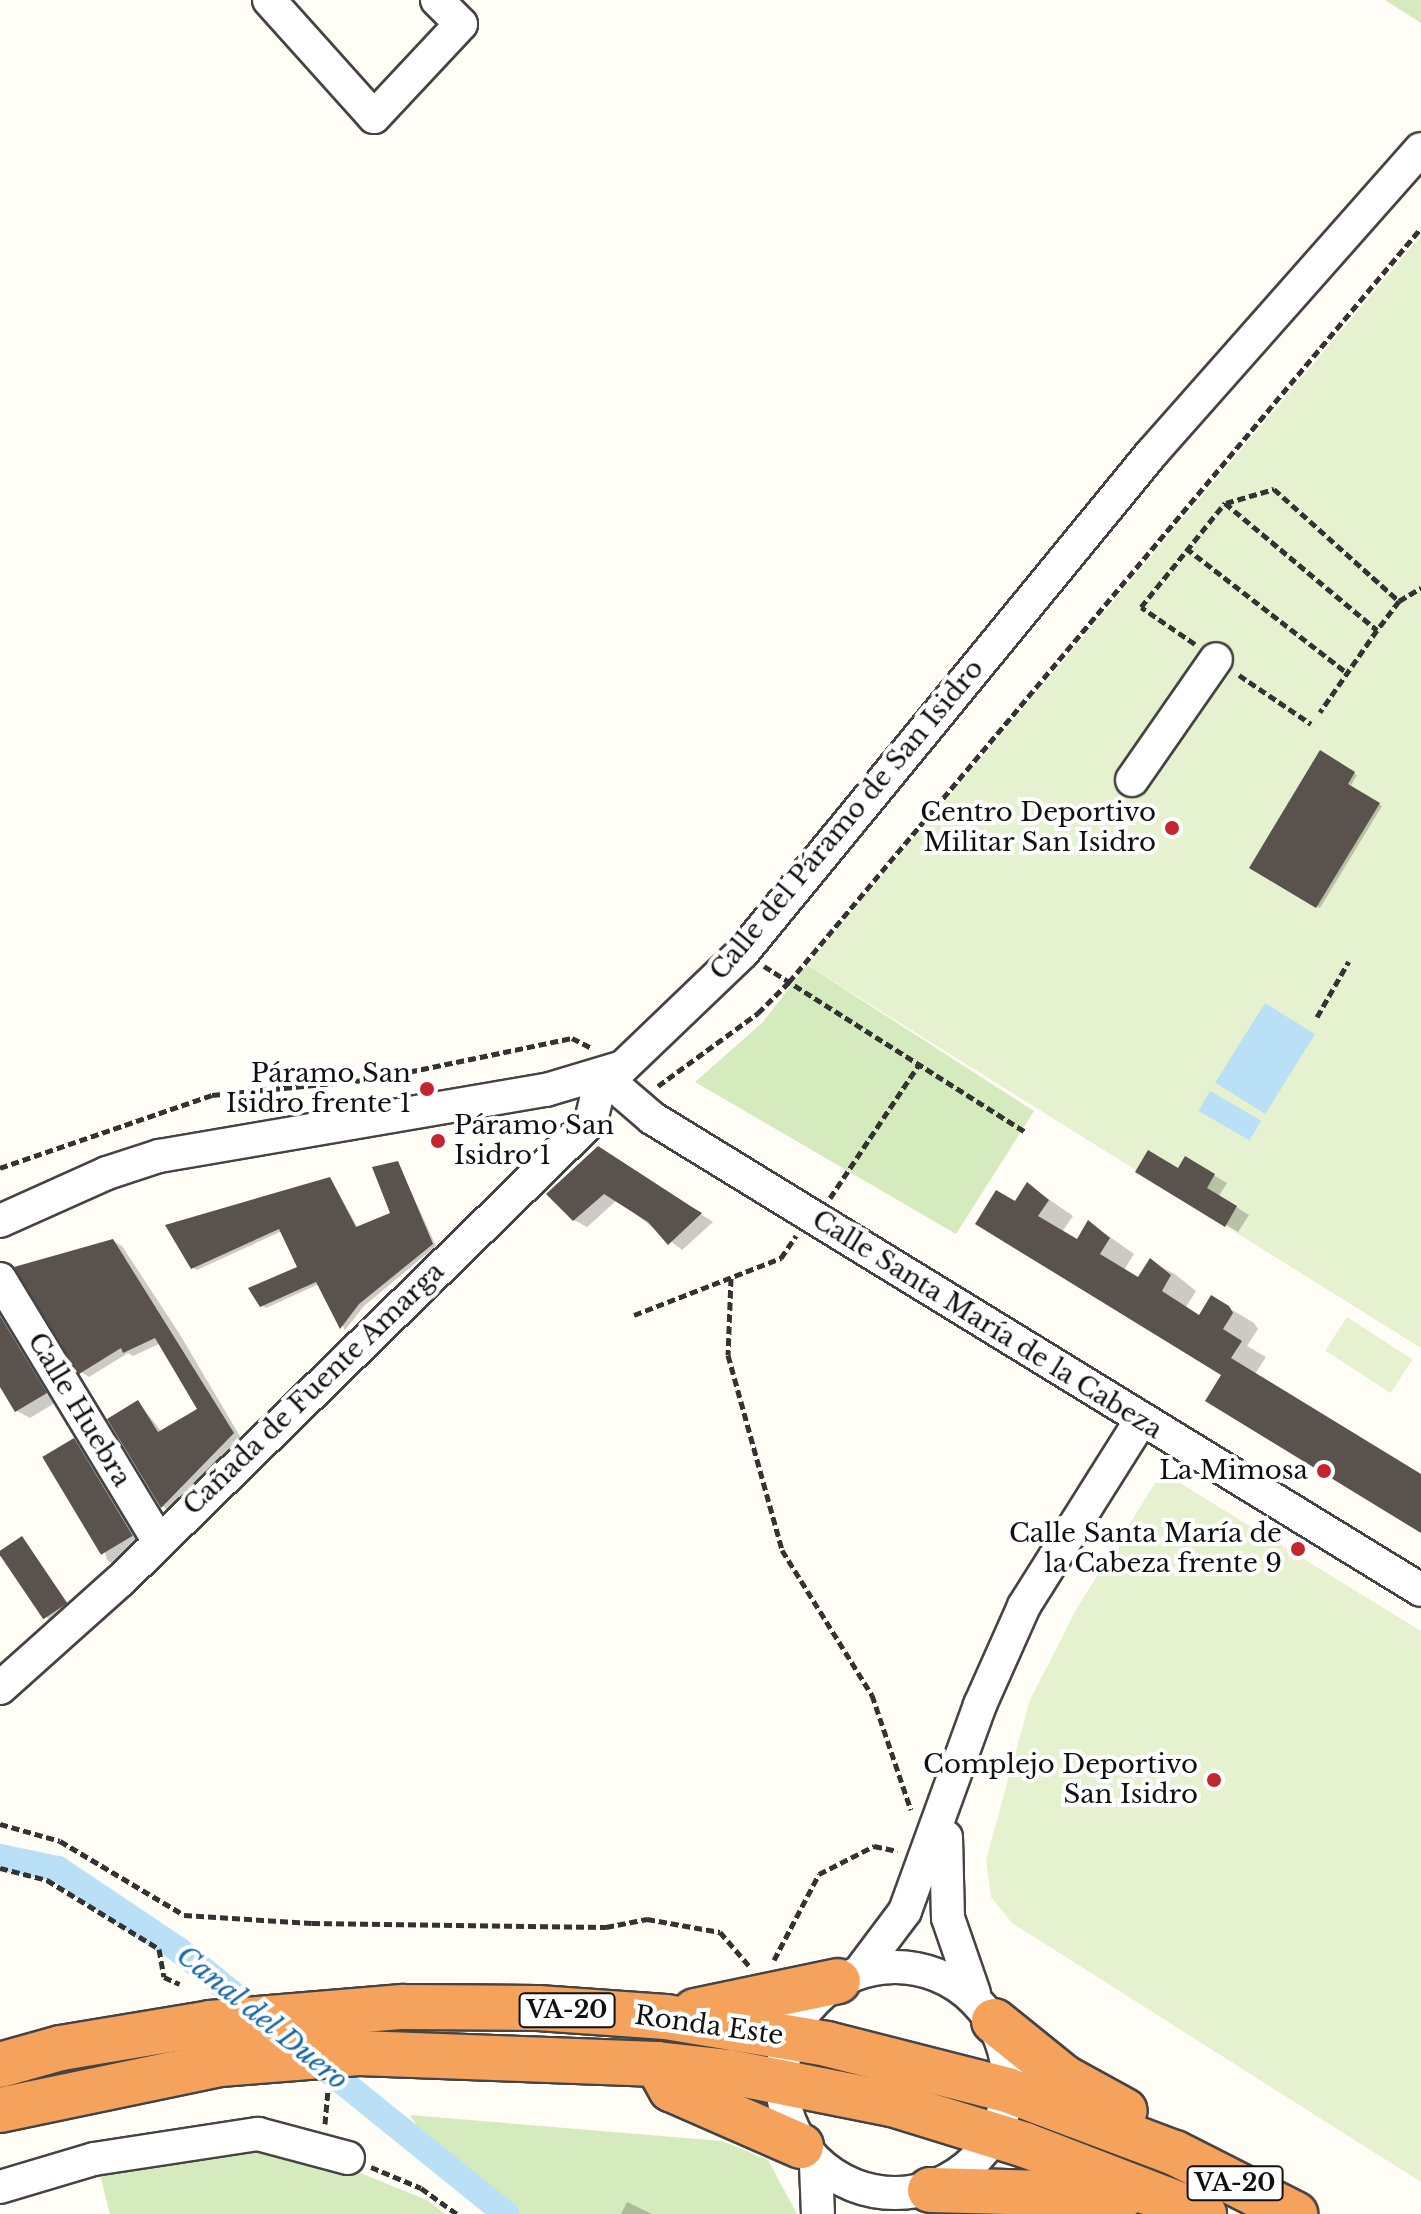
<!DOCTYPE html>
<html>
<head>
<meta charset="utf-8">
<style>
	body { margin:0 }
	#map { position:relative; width:1421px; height:2214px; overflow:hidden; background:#fffdf5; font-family:"Libre Baskerville",serif }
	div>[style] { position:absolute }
	.green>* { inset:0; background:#d5ebbd }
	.pitch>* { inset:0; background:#e6f2cf; transform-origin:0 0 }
	.water>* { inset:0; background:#b9e0f7; transform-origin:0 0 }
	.shadow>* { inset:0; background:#0003; transform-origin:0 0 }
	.canal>* { height:26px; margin:-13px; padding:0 13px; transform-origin:13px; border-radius:13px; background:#b9e0f7 }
	.building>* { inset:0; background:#5a524d; transform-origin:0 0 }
	.path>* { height:5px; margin-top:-2.5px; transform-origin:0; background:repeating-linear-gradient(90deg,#333 0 8px,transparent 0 12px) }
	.roads { filter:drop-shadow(2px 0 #444) drop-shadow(-2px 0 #444) drop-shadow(0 2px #444) drop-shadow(0 -2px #444) }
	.minor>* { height:32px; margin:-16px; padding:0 16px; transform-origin:16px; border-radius:16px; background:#fff }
	.minor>.ring { margin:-16px; padding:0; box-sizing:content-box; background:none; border:32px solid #fff; border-radius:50% }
	.highway>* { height:44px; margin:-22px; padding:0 22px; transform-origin:22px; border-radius:22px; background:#f5a25d }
	.dots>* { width:22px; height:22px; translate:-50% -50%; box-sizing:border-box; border:4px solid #fff; border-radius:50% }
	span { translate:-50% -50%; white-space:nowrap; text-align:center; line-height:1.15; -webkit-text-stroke:8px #fff; paint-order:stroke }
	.shield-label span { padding:2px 6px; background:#fff; border:2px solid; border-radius:6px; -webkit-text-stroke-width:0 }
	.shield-label { font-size:24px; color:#111; font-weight:700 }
	.poi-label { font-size:26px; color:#111 }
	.right { translate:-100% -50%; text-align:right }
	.left { translate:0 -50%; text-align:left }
	.street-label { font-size:26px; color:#111 }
	.water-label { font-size:28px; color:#1768a6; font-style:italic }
</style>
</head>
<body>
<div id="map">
	<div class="green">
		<div style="clip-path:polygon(1385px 0,1421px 0,1421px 23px)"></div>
		<div style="clip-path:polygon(807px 965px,1034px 1111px,956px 1234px,695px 1082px,763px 1022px)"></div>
		<div style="clip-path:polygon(410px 2115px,722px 2141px,768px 2160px,797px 2214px,518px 2214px,429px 2146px)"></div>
		<div style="clip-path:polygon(264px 2146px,353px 2170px,427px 2200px,445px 2214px,110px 2214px,99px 2171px)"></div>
	</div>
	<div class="pitch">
		<div style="clip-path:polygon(1421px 236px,1421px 1348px,807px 965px)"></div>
		<div style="left:1347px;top:1317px;width:78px;height:40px;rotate:33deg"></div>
		<div style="clip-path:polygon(1162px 1472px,1421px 1631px,1421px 2182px,1012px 1923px,991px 1897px,986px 1860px,1030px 1700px,1077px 1608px)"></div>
	</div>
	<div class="water">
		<div style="left:1265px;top:1003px;width:59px;height:94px;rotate:32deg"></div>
		<div style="left:1210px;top:1091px;width:59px;height:23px;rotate:30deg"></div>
	</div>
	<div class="shadow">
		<div style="clip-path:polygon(1321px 753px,1357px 775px,1350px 787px,1382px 806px,1320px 908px,1252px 867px)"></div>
		<div style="clip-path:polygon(611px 1156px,713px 1222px,682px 1250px,617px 1200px,587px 1227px,574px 1220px,549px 1194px)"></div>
		<div style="clip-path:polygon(1186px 1159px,1227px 1183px,1219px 1196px,1249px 1215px,1238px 1232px,1138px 1171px,1179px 1171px)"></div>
		<div style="clip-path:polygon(398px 1163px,436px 1246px,364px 1306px,345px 1330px,319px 1284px,266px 1308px,261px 1305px,300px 1268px,282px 1231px,197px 1270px,192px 1267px,330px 1179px,358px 1228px,392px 1214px)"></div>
		<div style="clip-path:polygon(1028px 1185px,1073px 1216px,1062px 1232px,1078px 1241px,1089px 1222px,1134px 1254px,1124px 1270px,1139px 1279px,1150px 1260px,1176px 1275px,1196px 1291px,1186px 1307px,1201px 1317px,1212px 1298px,1254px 1323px,1258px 1329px,1247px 1346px,1266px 1357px,1255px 1374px,1421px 1476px,1421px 1531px,1016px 1203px)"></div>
		<div style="clip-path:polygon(113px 1241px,122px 1246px,179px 1333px,241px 1438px,170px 1511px,162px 1506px,138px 1402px,162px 1432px,200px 1409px,161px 1343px,133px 1356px,128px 1353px,89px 1377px,81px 1372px)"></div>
		<div style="clip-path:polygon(0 1304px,58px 1401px,30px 1418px,17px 1411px,0 1383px)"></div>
		<div style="clip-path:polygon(74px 1440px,87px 1447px,145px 1544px,119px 1568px,107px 1560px)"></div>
		<div style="left:22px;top:1538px;width:82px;height:25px;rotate:55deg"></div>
		<div style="clip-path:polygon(627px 2202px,652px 2214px,621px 2214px)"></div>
	</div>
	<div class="canal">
		<div style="left:0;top:1857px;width:59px;rotate:11.7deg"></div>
		<div style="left:58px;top:1869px;width:146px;rotate:33.8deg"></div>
		<div style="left:179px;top:1950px;width:112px;rotate:39.2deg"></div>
		<div style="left:309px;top:2055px;width:253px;rotate:38.9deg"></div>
	</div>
	<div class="building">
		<div style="clip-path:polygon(1320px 750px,1355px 772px,1348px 784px,1380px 803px,1316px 908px,1249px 868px)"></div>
		<div style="clip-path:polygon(598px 1146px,692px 1207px,702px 1213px,668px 1245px,648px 1222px,604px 1194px,573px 1221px,546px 1194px)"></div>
		<div style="clip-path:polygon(1148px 1150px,1178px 1168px,1185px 1156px,1215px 1174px,1207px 1188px,1237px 1206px,1225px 1227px,1135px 1172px)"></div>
		<div style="clip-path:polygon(398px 1161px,433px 1244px,359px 1304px,340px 1329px,316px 1282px,260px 1307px,248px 1288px,297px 1267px,279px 1229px,191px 1269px,165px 1225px,330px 1177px,356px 1227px,390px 1213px,372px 1167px)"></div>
		<div style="clip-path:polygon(1027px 1182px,1049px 1200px,1038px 1216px,1077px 1239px,1088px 1220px,1110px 1238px,1100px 1254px,1138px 1277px,1150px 1258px,1171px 1275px,1162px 1291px,1199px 1315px,1211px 1295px,1229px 1306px,1233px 1313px,1223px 1329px,1242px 1341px,1231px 1358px,1421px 1474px,1421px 1533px,1205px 1401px,1221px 1375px,975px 1224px,996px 1190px,1015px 1201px)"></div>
		<div style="clip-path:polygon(113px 1239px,234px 1433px,161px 1508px,107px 1419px,138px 1400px,158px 1432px,197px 1409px,155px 1338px,123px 1353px,121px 1348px,79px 1374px,14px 1267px)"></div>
		<div style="clip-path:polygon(0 1316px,47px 1393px,15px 1412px,0 1387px)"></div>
		<div style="left:74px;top:1438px;width:114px;height:37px;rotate:59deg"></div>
		<div style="left:22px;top:1536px;width:81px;height:29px;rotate:56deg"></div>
	</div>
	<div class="path">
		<div style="left:1226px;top:503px;width:50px;rotate:-16.3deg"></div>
		<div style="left:1274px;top:489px;width:168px;rotate:41.9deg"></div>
		<div style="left:1399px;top:601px;width:36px;rotate:127deg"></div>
		<div style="left:1186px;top:548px;width:204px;rotate:37.8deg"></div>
		<div style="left:1399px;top:601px;width:26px;rotate:-31deg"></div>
		<div style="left:1195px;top:644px;width:65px;rotate:-145.6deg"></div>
		<div style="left:1141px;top:607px;width:134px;rotate:-51.1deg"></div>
		<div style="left:1225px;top:503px;width:198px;rotate:39.9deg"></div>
		<div style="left:1377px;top:630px;width:100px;rotate:124.8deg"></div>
		<div style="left:1239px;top:675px;width:87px;rotate:34.2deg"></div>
		<div style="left:764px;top:966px;width:310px;rotate:32.4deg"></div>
		<div style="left:1317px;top:1017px;width:64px;rotate:-60.3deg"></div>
		<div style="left:658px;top:1086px;width:124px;rotate:-36.1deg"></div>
		<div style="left:758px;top:1013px;width:44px;rotate:-45deg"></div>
		<div style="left:789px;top:982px;width:984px;rotate:-50.03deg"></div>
		<div style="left:0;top:1168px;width:224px;rotate:-19deg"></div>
		<div style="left:212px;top:1095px;width:163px;rotate:-5.6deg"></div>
		<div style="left:374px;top:1079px;width:202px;rotate:-11.7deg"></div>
		<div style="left:572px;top:1038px;width:22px;rotate:27deg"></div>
		<div style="left:830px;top:1198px;width:159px;rotate:-56.3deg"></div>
		<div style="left:731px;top:1278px;width:77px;rotate:92.2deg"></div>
		<div style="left:728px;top:1355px;width:202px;rotate:74.5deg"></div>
		<div style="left:782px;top:1550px;width:171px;rotate:58.2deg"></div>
		<div style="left:872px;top:1695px;width:121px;rotate:71.3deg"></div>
		<div style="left:634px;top:1315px;width:158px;rotate:-21.2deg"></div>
		<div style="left:781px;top:1258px;width:27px;rotate:-56deg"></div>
		<div style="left:0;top:1824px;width:62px;rotate:15.8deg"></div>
		<div style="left:60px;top:1841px;width:144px;rotate:30.8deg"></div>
		<div style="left:184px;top:1915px;width:128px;rotate:3.6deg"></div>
		<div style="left:312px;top:1923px;width:294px;rotate:0.8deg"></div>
		<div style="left:606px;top:1927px;width:42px;rotate:-11deg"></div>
		<div style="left:647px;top:1919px;width:74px;rotate:10.1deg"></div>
		<div style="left:720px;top:1932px;width:48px;rotate:49.3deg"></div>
		<div style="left:0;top:1868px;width:49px;rotate:14.3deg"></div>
		<div style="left:47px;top:1880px;width:132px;rotate:31.6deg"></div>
		<div style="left:159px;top:1949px;width:28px;rotate:80deg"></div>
		<div style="left:164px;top:1977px;width:17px;rotate:24deg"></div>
		<div style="left:774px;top:1960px;width:97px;rotate:-62.4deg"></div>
		<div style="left:819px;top:1874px;width:62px;rotate:-27deg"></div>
		<div style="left:874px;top:1846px;width:24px;rotate:12deg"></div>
		<div style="left:325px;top:2124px;width:32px;rotate:-85deg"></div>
		<div style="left:371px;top:2167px;width:54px;rotate:22.8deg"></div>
		<div style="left:421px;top:2188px;width:44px;rotate:35.8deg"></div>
	</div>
	<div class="roads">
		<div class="minor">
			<div style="left:269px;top:0;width:157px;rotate:48.1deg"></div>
			<div style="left:374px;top:117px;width:127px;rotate:-46.9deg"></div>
			<div style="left:461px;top:24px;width:34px;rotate:-135deg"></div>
			<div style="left:1132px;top:780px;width:147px;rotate:-55.2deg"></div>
			<div style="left:602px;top:1075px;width:66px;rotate:40.7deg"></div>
			<div style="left:652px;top:1118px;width:902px;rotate:31.54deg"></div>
			<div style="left:0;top:1221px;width:117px;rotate:-24.2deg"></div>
			<div style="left:107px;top:1173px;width:55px;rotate:-18.1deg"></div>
			<div style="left:159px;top:1156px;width:393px;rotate:-9.7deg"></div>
			<div style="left:546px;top:1090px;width:80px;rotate:-16.6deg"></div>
			<div style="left:623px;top:1067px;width:166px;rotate:-43.8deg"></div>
			<div style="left:743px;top:952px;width:644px;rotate:-50.67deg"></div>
			<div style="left:1151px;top:454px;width:407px;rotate:-48.5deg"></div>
			<div style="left:0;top:1279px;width:307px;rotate:58.8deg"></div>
			<div style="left:0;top:1688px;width:162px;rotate:-41.8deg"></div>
			<div style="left:121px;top:1580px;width:657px;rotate:-44.32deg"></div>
			<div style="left:591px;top:1121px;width:47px;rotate:-76.6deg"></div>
			<div style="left:946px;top:1837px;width:81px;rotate:88.6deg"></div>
			<div style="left:948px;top:1918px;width:79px;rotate:70.9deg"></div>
			<div class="ring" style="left:782px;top:1967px;width:194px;height:194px"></div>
			<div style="left:860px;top:1971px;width:75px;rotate:-53.1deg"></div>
			<div style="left:905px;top:1911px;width:219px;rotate:-70deg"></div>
			<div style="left:980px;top:1705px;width:108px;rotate:-66deg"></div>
			<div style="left:1024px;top:1606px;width:220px;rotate:-57.8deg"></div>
			<div style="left:816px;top:2165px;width:49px;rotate:87.7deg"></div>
			<div style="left:0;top:2187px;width:98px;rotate:-16.6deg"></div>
			<div style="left:94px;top:2159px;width:166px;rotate:-8.7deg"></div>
			<div style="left:258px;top:2134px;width:93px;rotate:14.9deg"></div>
		</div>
		<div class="highway">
			<div style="left:695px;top:2011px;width:146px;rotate:-11.8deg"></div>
			<div style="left:994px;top:2021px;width:91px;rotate:38.8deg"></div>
			<div style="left:1065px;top:2078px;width:68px;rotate:28.8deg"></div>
			<div style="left:657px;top:2064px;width:29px;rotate:61deg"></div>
			<div style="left:671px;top:2089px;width:142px;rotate:23.7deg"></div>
			<div style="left:0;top:2065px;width:63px;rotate:-15.6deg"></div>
			<div style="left:61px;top:2048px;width:151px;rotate:-9.5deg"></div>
			<div style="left:210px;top:2023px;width:193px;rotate:-4.8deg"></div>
			<div style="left:402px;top:2007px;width:136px;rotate:0.4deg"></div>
			<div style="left:538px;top:2008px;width:128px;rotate:4deg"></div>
			<div style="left:666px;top:2017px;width:163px;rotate:9.5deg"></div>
			<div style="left:827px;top:2044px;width:186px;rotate:14.3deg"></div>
			<div style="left:1007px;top:2090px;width:179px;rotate:20.6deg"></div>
			<div style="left:1175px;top:2153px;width:135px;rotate:26.9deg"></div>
			<div style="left:0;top:2110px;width:225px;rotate:-11.8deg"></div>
			<div style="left:220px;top:2064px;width:139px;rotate:-4.5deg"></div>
			<div style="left:359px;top:2053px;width:298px;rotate:2.1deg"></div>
			<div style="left:657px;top:2064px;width:73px;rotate:6.3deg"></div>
			<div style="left:730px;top:2072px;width:165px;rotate:11.2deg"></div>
			<div style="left:892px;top:2104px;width:139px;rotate:17.1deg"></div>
			<div style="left:1025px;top:2145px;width:192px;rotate:21.1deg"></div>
			<div style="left:930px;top:2190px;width:194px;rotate:1.5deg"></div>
		</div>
	</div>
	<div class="dots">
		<div style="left:1172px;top:828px;background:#c4262e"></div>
		<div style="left:427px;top:1089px;background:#c4262e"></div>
		<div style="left:438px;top:1141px;background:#c4262e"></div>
		<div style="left:1324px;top:1471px;background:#c4262e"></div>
		<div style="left:1298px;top:1549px;background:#c4262e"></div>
		<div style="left:1214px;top:1780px;background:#c4262e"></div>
	</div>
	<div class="shield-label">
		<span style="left:567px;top:2010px">VA-20</span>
		<span style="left:1235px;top:2183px">VA-20</span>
	</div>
	<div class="poi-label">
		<span class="right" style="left:1156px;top:828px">Centro Deportivo<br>Militar San Isidro</span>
		<span class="right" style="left:411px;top:1089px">Páramo San<br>Isidro frente 1</span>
		<span class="left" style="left:454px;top:1141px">Páramo San<br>Isidro 1</span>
		<span class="right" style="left:1308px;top:1471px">La Mimosa</span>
		<span class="right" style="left:1282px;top:1549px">Calle Santa María de<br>la Cabeza frente 9</span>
		<span class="right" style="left:1198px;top:1780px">Complejo Deportivo<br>San Isidro</span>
	</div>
	<div class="street-label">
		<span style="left:847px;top:820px;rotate:-50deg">Calle del Páramo de San Isidro</span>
		<span style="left:987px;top:1325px;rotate:32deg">Calle Santa María de la Cabeza</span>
		<span style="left:314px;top:1389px;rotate:-44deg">Cañada de Fuente Amarga</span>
		<span style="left:79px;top:1410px;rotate:59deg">Calle Huebra</span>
		<span style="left:709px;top:2026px;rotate:8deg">Ronda Este</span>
	</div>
	<div class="water-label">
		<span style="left:262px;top:2018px;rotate:39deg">Canal del Duero</span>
	</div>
</div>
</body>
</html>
